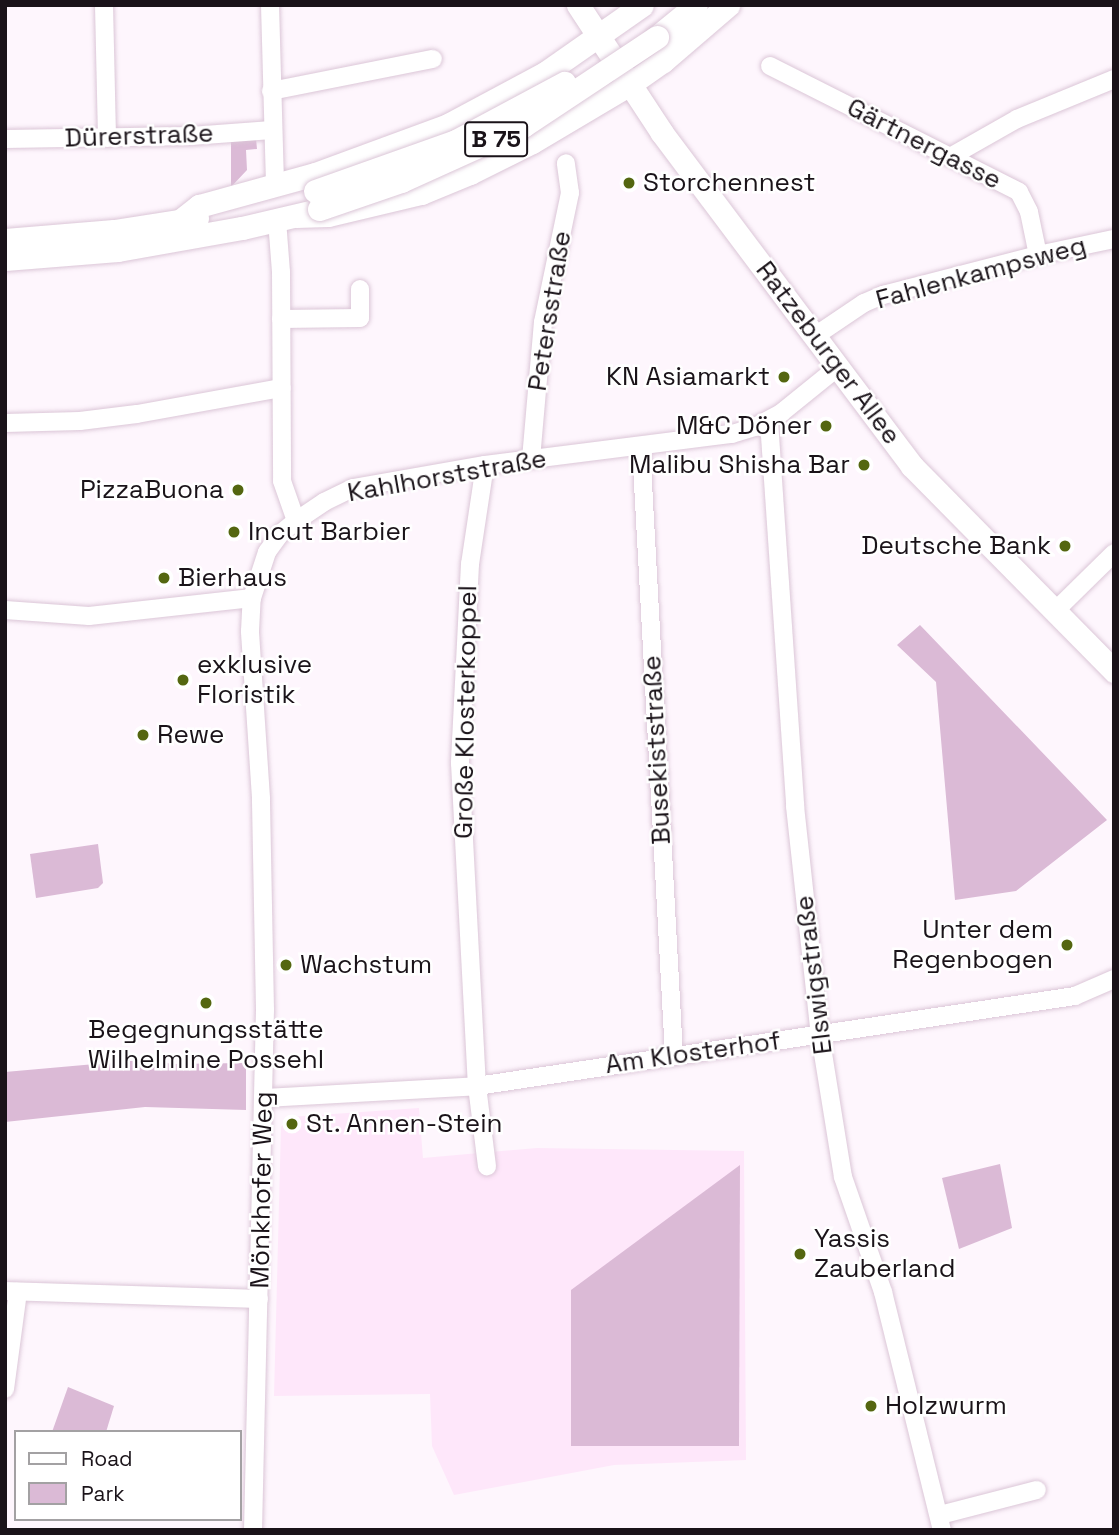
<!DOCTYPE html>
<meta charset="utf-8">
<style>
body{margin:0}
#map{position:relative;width:1119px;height:1535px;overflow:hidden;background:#fef6fd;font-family:"Space Grotesk",sans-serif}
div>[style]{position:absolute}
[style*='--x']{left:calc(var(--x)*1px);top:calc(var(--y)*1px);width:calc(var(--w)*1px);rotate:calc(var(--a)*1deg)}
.built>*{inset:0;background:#fee7fa}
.green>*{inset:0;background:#dbbad6}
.roads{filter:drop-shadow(0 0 2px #dbc6d7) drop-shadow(0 0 2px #dbc6d7)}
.minor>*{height:18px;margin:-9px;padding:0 9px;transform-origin:9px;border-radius:9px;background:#fff}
.major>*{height:23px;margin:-11.5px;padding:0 11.5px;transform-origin:11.5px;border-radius:11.5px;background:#fff}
.bridges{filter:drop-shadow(0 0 2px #dbc6d7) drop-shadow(0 0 2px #dbc6d7)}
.major-bridge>*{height:23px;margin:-11.5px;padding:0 11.5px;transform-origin:11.5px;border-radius:11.5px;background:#fff}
.dots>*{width:19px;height:19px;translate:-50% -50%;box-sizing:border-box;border:4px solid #fff;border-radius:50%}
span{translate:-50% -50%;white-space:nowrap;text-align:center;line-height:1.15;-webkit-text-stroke:5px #fff;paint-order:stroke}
.shield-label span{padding:2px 5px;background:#fff;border:2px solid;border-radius:5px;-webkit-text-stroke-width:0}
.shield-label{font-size:24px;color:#1a1319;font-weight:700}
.street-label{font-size:26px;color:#1a1319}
.poi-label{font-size:26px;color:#1a1319}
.left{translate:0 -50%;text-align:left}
.right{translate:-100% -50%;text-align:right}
.frame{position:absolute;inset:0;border:7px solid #1a1319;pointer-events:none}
.legend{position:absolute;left:14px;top:1430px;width:228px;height:91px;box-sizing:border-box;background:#fff;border:2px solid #a3a1a3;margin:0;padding:9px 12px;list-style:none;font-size:21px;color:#1a1319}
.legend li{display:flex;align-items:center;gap:14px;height:35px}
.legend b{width:35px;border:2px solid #a3a1a3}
</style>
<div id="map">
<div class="built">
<i style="clip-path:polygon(419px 1108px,423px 1158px,537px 1148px,744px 1151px,746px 1460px,614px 1465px,454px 1495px,432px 1446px,430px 1394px,274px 1396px,281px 1127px,290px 1117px)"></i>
</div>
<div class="green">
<i style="clip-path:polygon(231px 137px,256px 139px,257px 149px,246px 150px,247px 170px,231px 187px)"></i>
<i style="clip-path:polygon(920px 625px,1107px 820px,1016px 891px,955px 900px,936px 682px,897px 645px)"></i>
<i style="clip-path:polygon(98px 844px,103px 883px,98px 888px,36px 898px,30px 854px)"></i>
<i style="clip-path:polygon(129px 1061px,163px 1061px,170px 1064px,246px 1063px,246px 1110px,145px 1107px,5px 1122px,5px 1072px)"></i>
<i style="clip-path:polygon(1000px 1164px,1012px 1228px,959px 1249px,942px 1178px)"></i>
<i style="clip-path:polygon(740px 1165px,739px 1446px,571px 1446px,571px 1290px)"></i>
<i style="clip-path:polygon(68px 1387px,114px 1406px,106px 1432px,52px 1432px)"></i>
</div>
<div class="roads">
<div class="minor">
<i style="--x:104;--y:5;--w:133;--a:88.7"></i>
<i style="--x:270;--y:5;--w:182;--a:88.4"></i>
<i style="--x:770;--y:66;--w:279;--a:26.8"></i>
<i style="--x:1019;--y:192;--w:22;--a:63"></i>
<i style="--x:1029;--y:212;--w:44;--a:78.2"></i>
<i style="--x:271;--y:91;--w:165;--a:-11.2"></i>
<i style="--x:5;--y:139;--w:186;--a:-0.9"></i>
<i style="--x:191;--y:136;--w:81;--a:-4.2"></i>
<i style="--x:950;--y:157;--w:77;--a:-29.6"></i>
<i style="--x:1017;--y:119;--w:105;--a:-22.4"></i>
<i style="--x:277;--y:220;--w:52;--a:85.6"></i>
<i style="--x:281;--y:272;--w:209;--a:89.7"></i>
<i style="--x:282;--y:481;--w:42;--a:70.7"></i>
<i style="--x:281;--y:319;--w:79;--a:-0.7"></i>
<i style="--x:360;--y:318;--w:29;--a:-90"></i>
<i style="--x:815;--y:336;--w:59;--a:-34"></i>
<i style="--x:864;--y:303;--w:21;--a:-23"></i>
<i style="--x:883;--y:295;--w:160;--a:-14.5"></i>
<i style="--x:1038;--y:255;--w:78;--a:-11.9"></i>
<i style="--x:769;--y:421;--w:386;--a:86.1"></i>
<i style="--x:795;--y:806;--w:230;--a:83.8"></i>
<i style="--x:820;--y:1035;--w:144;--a:80.8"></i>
<i style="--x:843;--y:1177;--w:122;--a:70.8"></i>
<i style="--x:883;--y:1292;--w:245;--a:76.1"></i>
<i style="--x:5;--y:423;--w:75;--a:-1.5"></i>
<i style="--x:80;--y:421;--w:57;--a:-7"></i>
<i style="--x:137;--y:414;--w:147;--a:-10.2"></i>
<i style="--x:641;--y:446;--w:610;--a:86.9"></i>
<i style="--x:531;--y:459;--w:138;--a:-85"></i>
<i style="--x:543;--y:322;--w:132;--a:-78.2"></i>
<i style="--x:570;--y:193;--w:30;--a:-98"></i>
<i style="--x:485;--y:465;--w:100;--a:98.6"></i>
<i style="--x:470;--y:564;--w:199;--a:92.9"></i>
<i style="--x:460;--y:763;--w:323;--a:87"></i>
<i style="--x:477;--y:1086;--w:81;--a:82.9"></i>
<i style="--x:5;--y:610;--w:84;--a:4.1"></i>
<i style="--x:89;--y:616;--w:164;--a:-6.3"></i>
<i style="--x:1054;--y:612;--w:84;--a:-44.5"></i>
<i style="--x:265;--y:1098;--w:212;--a:-3.2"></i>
<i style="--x:477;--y:1086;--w:605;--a:-8.56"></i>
<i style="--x:1075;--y:996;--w:43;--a:-23.6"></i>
<i style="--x:5;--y:1291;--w:254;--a:1.8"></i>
<i style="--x:5;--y:1389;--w:98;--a:-82.4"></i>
<i style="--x:940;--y:1515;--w:100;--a:-14.5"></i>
<i style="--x:253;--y:1530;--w:520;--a:-88.68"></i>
<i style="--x:265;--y:1010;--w:212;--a:-91.1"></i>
<i style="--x:261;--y:798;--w:167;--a:-93.8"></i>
<i style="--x:250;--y:631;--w:33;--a:-87"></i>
<i style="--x:252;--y:598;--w:48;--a:-71.9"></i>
<i style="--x:267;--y:552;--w:22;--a:-54"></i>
<i style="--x:280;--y:534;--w:21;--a:-39"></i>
<i style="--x:296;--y:521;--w:34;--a:-34"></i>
<i style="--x:324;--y:502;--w:32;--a:-26"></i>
<i style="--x:353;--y:488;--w:134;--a:-9.9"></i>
<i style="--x:485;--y:465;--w:249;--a:-7.2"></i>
<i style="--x:732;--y:434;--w:24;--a:-17"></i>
<i style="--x:755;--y:427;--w:30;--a:-28"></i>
<i style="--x:781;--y:413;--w:73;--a:-38.9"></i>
</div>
<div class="major">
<i style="--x:578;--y:5;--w:153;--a:56.7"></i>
<i style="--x:662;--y:133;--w:416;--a:53.1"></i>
<i style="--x:912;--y:466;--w:288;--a:45.4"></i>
<i style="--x:657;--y:37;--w:50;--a:-39.4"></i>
<i style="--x:296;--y:216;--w:32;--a:-2"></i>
<i style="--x:328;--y:215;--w:96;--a:-13.3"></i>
<i style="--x:421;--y:193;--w:53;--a:-22.2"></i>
<i style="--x:470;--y:173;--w:69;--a:-26.6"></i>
<i style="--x:532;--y:142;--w:114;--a:-30.6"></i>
<i style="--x:630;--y:84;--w:40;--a:-34.9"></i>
<i style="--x:663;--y:61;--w:86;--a:-40.7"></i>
<i style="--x:181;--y:220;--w:23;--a:-38"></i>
<i style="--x:199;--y:206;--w:120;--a:-15.4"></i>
<i style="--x:315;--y:174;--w:142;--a:-20.2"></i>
<i style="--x:448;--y:125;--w:110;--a:-28.2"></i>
<i style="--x:545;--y:73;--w:118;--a:-35"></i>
<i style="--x:5;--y:240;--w:109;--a:-4.7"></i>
<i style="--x:114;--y:231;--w:84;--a:-8.9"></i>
<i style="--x:5;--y:259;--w:113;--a:-4.6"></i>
<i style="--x:118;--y:250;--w:126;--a:-10.1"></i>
<i style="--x:242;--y:228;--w:70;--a:-13.2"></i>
</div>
</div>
<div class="bridges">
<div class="major-bridge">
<i style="--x:315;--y:191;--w:150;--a:-19.5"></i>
<i style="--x:456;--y:141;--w:123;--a:-28.2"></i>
<i style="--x:319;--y:209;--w:87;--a:-18.9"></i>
<i style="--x:401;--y:181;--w:134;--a:-24.3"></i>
<i style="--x:523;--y:126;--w:161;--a:-33.6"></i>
</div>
</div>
<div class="dots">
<i style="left:629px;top:183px;background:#546610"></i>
<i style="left:784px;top:377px;background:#546610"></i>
<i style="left:826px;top:426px;background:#546610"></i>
<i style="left:864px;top:465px;background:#546610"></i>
<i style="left:238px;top:490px;background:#546610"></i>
<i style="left:234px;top:532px;background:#546610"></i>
<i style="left:1065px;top:546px;background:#546610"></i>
<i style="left:164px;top:578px;background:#546610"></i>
<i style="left:183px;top:680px;background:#546610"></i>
<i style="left:143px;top:735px;background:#546610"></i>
<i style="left:1067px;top:945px;background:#546610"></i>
<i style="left:286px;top:965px;background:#546610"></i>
<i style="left:206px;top:1003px;background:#546610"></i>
<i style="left:292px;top:1124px;background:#546610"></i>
<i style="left:800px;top:1254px;background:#546610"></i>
<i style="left:871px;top:1406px;background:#546610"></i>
</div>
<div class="shield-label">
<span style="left:496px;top:139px">B 75</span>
</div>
<div class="street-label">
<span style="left:139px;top:136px;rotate:-2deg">Dürerstraße</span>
<span style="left:924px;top:144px;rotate:27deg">Gärtnergasse</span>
<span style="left:981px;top:273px;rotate:-15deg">Fahlenkampsweg</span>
<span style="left:550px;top:311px;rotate:-81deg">Petersstraße</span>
<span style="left:828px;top:353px;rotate:53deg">Ratzeburger Allee</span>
<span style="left:447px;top:476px;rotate:-10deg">Kahlhorststraße</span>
<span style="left:466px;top:712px;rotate:-89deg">Große Klosterkoppel</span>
<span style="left:657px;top:750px;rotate:-93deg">Busekiststraße</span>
<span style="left:814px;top:975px;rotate:-97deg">Elswigstraße</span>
<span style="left:693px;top:1053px;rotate:-8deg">Am Klosterhof</span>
<span style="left:262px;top:1190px;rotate:-89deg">Mönkhofer Weg</span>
</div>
<div class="poi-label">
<span class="left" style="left:643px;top:183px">Storchennest</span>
<span class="right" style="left:770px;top:377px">KN Asiamarkt</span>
<span class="right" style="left:812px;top:426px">M&amp;C Döner</span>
<span class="right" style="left:850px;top:465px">Malibu Shisha Bar</span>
<span class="right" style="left:224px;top:490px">PizzaBuona</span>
<span class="left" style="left:248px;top:532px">Incut Barbier</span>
<span class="right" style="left:1051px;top:546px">Deutsche Bank</span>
<span class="left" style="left:178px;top:578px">Bierhaus</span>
<span class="left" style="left:197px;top:680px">exklusive<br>Floristik</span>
<span class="left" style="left:157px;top:735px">Rewe</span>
<span class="right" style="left:1053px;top:945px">Unter dem<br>Regenbogen</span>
<span class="left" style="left:300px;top:965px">Wachstum</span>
<span style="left:206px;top:1045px">Begegnungsstätte<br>Wilhelmine Possehl</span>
<span class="left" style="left:306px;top:1124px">St. Annen-Stein</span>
<span class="left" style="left:814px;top:1254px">Yassis<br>Zauberland</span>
<span class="left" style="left:885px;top:1406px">Holzwurm</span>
</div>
<div class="frame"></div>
<ul class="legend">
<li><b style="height:9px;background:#fff"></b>Road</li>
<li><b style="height:19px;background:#dbbad6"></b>Park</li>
</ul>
</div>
